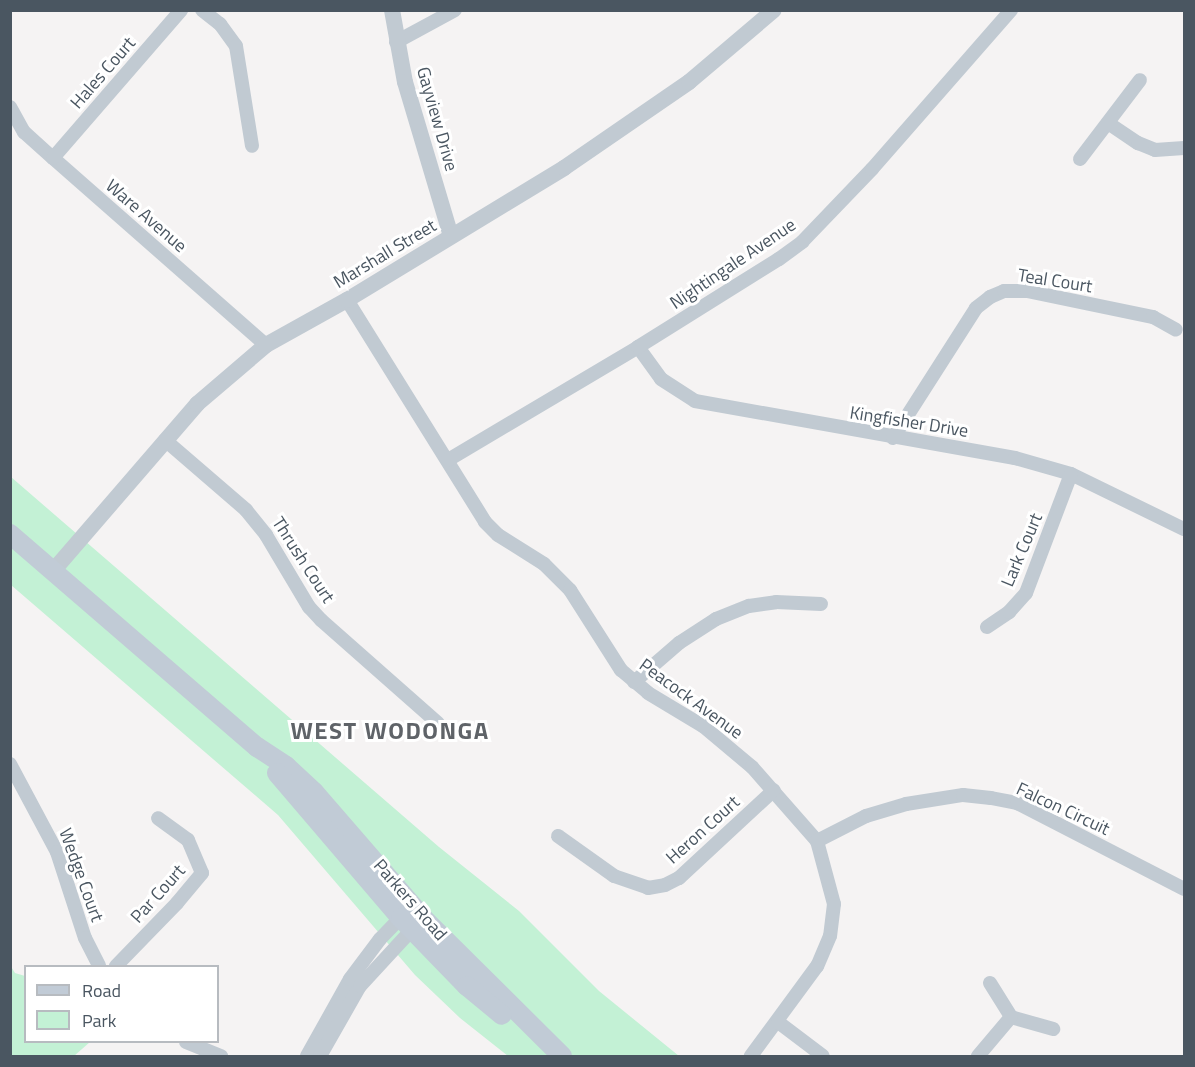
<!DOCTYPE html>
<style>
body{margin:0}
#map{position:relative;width:1195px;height:1067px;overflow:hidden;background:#f5f3f3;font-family:"Titillium Web",sans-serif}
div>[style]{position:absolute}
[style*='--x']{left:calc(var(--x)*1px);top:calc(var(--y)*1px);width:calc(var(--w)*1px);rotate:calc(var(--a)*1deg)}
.green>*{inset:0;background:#c3f1d5}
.minor>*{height:14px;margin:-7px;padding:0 7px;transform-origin:7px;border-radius:7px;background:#c1cad2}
.tertiary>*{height:16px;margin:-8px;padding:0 8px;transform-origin:8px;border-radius:8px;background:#c1cad2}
.secondary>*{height:20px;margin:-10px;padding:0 10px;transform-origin:10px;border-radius:10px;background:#c1cbd6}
span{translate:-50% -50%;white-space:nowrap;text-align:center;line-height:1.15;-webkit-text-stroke:6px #fff;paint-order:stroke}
.street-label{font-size:18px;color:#4a5661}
.district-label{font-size:24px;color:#5f6368;font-weight:700;letter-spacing:1.5px}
.frame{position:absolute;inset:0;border:12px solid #4a5661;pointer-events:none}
.legend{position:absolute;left:24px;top:965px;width:195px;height:78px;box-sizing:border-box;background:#fff;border:2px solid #b7bbc0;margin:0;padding:8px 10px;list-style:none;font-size:18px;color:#4a5661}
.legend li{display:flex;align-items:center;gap:12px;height:30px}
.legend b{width:30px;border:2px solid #b7bbc0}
</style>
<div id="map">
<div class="green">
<i style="clip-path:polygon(11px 477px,439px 847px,519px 911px,599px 991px,679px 1056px,508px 1056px,460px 1018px,415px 975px,278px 815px,11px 585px)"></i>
<i style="clip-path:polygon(10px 965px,15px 973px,25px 976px,26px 1042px,90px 1042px,74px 1056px,11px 1056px)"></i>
</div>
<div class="minor">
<i style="--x:202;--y:10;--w:23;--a:38"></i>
<i style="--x:220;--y:24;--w:27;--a:54"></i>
<i style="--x:236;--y:46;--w:101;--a:80.9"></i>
<i style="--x:396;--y:42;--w:67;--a:-28.5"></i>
<i style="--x:10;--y:107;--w:29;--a:61"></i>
<i style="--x:24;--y:132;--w:39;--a:42"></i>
<i style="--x:53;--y:158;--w:283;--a:41.3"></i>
<i style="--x:1108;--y:123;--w:36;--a:34"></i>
<i style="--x:1138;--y:143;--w:18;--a:22"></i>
<i style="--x:1155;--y:150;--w:29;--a:-4"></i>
<i style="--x:53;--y:158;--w:196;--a:-49.1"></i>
<i style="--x:1080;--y:159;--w:99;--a:-52.8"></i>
<i style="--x:347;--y:300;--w:261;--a:58.1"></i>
<i style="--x:485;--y:522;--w:18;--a:45"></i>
<i style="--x:498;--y:535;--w:54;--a:32.2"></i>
<i style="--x:544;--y:564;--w:37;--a:45"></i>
<i style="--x:570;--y:590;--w:95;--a:57.5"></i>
<i style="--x:621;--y:670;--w:35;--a:40"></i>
<i style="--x:648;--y:693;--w:64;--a:31"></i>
<i style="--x:703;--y:726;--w:64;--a:39.9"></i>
<i style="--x:752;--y:767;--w:98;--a:48.7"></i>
<i style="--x:817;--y:841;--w:65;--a:74.9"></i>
<i style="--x:834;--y:904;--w:32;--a:97"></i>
<i style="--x:830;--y:936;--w:33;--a:113"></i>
<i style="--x:817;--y:966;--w:112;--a:126.3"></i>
<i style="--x:638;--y:347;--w:39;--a:54"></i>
<i style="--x:661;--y:379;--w:40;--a:32.9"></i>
<i style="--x:695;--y:401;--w:325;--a:10.1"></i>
<i style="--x:1015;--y:458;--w:58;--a:15.9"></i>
<i style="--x:1071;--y:474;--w:126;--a:26"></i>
<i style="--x:893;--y:438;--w:154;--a:-57.4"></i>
<i style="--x:976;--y:308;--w:18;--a:-38"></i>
<i style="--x:990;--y:297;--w:15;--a:-23"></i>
<i style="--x:1004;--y:291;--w:23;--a:0"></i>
<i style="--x:1027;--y:291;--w:129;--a:11.7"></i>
<i style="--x:1153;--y:317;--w:26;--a:29"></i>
<i style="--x:165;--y:440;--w:107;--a:40.8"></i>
<i style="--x:246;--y:510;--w:32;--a:51"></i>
<i style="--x:266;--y:535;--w:84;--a:59.2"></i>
<i style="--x:309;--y:607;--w:18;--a:47"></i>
<i style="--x:321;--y:620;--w:156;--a:41.4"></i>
<i style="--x:448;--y:460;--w:221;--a:-30.7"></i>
<i style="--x:638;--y:347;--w:166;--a:-32"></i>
<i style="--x:779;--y:259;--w:29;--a:-36"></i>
<i style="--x:802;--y:242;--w:101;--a:-46.2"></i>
<i style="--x:872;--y:169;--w:211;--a:-48.8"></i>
<i style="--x:987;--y:627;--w:27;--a:-34"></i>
<i style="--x:1009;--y:612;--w:25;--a:-48"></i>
<i style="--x:1026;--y:593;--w:127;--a:-69.3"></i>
<i style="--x:634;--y:682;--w:60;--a:-40.9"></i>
<i style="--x:679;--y:643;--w:44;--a:-33"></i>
<i style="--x:716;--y:619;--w:35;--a:-22"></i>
<i style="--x:749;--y:606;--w:27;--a:-8"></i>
<i style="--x:776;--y:602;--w:45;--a:2.5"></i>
<i style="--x:10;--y:764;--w:100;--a:61.9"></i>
<i style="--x:57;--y:852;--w:90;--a:72"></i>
<i style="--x:85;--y:938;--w:31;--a:63"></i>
<i style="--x:558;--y:836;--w:69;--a:35.5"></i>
<i style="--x:614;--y:876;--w:36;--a:19"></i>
<i style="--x:648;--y:888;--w:17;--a:-10"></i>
<i style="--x:665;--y:885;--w:16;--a:-27"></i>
<i style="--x:679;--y:878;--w:129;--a:-42.8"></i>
<i style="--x:817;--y:841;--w:55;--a:-27"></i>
<i style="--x:866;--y:816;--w:42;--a:-16.7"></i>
<i style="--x:906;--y:804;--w:58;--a:-9"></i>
<i style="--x:963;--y:795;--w:28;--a:6"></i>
<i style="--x:991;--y:798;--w:26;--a:11"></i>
<i style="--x:1017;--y:803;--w:188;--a:27.2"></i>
<i style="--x:116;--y:966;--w:88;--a:-45.9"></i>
<i style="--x:177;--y:903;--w:39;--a:-50"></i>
<i style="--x:202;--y:873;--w:36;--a:-113"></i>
<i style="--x:188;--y:840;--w:37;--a:-144"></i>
<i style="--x:990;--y:983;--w:40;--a:58"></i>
<i style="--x:1011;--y:1017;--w:44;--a:15.9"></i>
<i style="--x:778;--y:1022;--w:56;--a:37.1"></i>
<i style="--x:186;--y:1042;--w:38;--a:22"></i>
<i style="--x:307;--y:1056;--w:88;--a:-60.8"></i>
<i style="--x:350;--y:979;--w:50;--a:-53.1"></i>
<i style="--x:380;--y:939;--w:36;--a:-46"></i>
<i style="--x:320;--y:1056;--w:81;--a:-60.3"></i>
<i style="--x:360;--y:986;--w:84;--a:-47.4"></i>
<i style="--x:978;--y:1056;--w:51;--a:-49.8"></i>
</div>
<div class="tertiary">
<i style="--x:392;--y:10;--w:73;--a:79.8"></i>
<i style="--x:405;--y:82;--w:161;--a:73.4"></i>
<i style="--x:53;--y:571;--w:221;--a:-49.2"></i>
<i style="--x:197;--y:404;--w:91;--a:-40.5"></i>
<i style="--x:266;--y:345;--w:93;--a:-29.1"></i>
<i style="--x:347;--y:300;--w:254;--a:-31.3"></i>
<i style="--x:564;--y:168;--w:152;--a:-34.5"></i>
<i style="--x:689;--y:82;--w:111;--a:-40.3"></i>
</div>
<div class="secondary">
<i style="--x:10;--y:534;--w:326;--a:40.8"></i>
<i style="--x:257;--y:747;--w:35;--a:33"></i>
<i style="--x:286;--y:766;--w:38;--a:43"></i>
<i style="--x:314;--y:792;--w:167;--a:49.1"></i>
<i style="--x:423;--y:918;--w:196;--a:44.8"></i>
<i style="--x:277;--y:773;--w:191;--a:49.5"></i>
<i style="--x:401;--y:918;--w:95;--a:45.9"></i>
<i style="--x:467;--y:986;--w:45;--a:39.6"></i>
</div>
<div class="street-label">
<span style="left:103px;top:73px;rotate:-49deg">Hales Court</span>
<span style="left:437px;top:119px;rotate:74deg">Gayview Drive</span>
<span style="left:146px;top:216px;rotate:41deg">Ware Avenue</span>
<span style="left:385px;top:254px;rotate:-31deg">Marshall Street</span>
<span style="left:733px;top:264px;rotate:-34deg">Nightingale Avenue</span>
<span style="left:1055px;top:281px;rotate:9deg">Teal Court</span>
<span style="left:909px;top:422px;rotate:9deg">Kingfisher Drive</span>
<span style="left:1022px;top:550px;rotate:-67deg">Lark Court</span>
<span style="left:303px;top:560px;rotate:57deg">Thrush Court</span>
<span style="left:691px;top:699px;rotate:36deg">Peacock Avenue</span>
<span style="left:1063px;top:809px;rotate:25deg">Falcon Circuit</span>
<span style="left:703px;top:830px;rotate:-42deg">Heron Court</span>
<span style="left:81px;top:875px;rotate:70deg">Wedge Court</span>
<span style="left:158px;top:894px;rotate:-48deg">Par Court</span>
<span style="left:410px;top:900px;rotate:49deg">Parkers Road</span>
</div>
<div class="district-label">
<span style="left:390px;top:731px">WEST WODONGA</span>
</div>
<div class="frame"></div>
<ul class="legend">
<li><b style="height:8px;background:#c1cbd6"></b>Road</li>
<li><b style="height:16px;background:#c3f1d5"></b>Park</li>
</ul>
</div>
